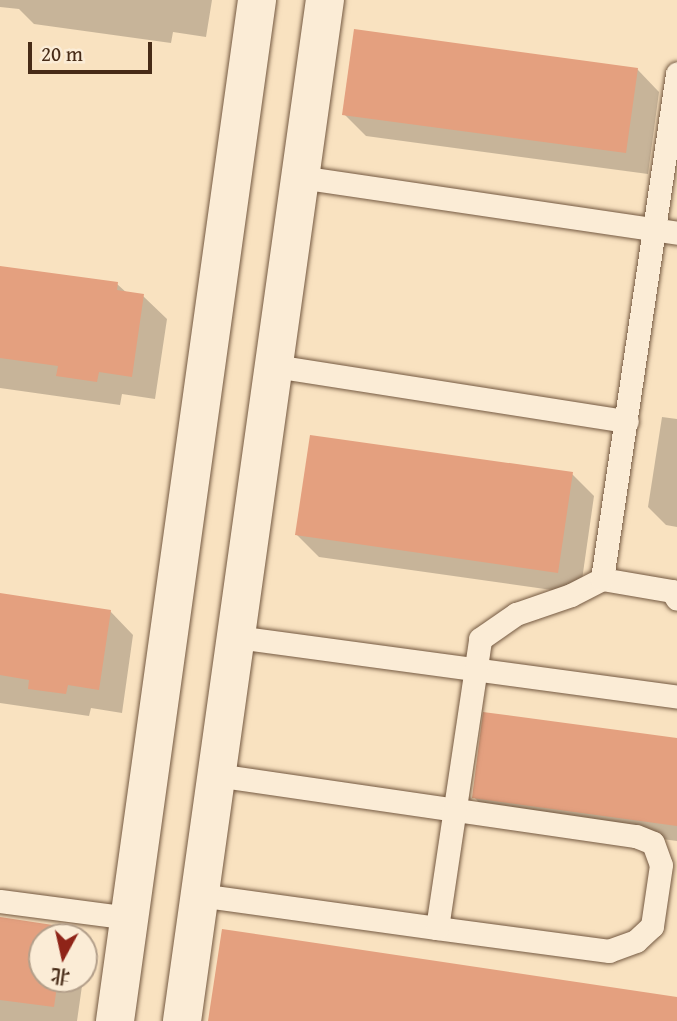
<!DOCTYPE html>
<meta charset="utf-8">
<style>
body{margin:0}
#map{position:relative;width:677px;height:1021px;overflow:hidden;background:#f9e2c0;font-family:"Gentium Book Plus","Noto Serif SC",serif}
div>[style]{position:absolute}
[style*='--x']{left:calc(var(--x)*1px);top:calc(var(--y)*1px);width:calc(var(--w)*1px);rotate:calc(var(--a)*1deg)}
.shadow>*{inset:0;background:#0003}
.building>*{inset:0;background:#e4a07f}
.roads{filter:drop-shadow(0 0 2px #745941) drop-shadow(0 0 2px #745941)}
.service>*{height:23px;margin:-11.5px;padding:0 11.5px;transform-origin:11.5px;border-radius:11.5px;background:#fbecd6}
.minor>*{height:38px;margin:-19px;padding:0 19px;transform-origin:19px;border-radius:19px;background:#fbecd6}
span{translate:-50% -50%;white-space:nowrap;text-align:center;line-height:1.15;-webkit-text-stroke:7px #fbecd6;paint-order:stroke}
.north{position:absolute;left:28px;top:923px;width:70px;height:70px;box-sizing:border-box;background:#fbecd6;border:2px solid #b39f8a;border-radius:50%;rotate:188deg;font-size:19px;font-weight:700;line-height:28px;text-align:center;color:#472b17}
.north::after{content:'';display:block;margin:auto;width:24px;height:32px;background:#8f2418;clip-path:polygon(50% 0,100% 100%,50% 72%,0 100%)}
.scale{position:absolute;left:28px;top:42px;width:124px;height:32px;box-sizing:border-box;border:4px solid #472b17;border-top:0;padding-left:9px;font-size:21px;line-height:24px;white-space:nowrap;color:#472b17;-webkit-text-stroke:5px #fbecd6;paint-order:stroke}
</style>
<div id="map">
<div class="shadow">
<i style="clip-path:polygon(0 0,212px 0,206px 37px,173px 32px,171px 43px,34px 24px,19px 9px,0 7px)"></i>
<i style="clip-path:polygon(637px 69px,659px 92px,648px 174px,366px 136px,344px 114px)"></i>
<i style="clip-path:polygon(0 267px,117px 284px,127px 293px,143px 296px,167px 319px,155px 399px,122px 394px,120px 405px,0 388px)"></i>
<i style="clip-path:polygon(662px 417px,677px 419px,677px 527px,666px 525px,648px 507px)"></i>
<i style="clip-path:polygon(572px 474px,594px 496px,580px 594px,319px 557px,297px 535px)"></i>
<i style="clip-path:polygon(0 595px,110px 611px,133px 635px,122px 713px,91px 708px,89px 716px,0 703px)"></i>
<i style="clip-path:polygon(677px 740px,677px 841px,492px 816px,474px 797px)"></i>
<i style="clip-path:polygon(0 919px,65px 929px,73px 937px,42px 937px,42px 979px,83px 979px,77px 1021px,0 1021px)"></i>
<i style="clip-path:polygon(84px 948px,87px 951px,84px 970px)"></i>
</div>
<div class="building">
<i style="clip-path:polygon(354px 29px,638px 68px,626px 153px,342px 115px)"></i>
<i style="clip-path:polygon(0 266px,118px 282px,117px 290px,144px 294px,132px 377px,99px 372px,97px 382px,56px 376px,58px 366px,0 358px)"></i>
<i style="clip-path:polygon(310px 435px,573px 472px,558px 573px,295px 535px)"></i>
<i style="clip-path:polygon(0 593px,111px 610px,99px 690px,68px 685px,66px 694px,28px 689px,29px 680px,0 675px)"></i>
<i style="clip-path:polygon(483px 712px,677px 738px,677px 826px,472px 798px)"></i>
<i style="clip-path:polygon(0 917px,66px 927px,64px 937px,42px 937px,42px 979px,58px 979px,54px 1007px,0 1000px)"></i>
<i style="clip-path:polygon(222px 929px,677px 997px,677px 1021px,208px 1021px)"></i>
</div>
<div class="roads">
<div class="service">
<i style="--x:300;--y:177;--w:381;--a:8.4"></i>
<i style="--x:274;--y:366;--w:357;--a:8.9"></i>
<i style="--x:602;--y:579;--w:71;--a:9.7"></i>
<i style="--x:672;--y:591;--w:9;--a:58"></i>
<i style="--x:236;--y:637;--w:445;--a:7.7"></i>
<i style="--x:216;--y:775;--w:424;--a:8.3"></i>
<i style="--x:636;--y:836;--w:18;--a:22"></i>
<i style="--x:653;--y:843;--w:23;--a:70"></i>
<i style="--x:661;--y:865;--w:62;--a:98.4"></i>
<i style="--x:652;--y:926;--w:22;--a:137"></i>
<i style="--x:636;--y:941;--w:29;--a:160"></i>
<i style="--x:609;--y:951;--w:174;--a:-172.4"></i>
<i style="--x:199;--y:895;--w:240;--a:7.9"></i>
<i style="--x:437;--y:928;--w:292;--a:-81.5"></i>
<i style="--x:480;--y:639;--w:44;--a:-34.8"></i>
<i style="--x:516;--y:614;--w:58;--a:-19.1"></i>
<i style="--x:571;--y:595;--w:35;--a:-27"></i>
<i style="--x:602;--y:579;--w:511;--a:-81.55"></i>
<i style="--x:0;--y:901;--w:130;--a:7.5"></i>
</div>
<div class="minor">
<i style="--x:115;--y:1021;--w:1031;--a:-82.08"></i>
<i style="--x:182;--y:1021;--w:1031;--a:-82.03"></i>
</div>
</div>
<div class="north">北</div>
<div class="scale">20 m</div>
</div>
